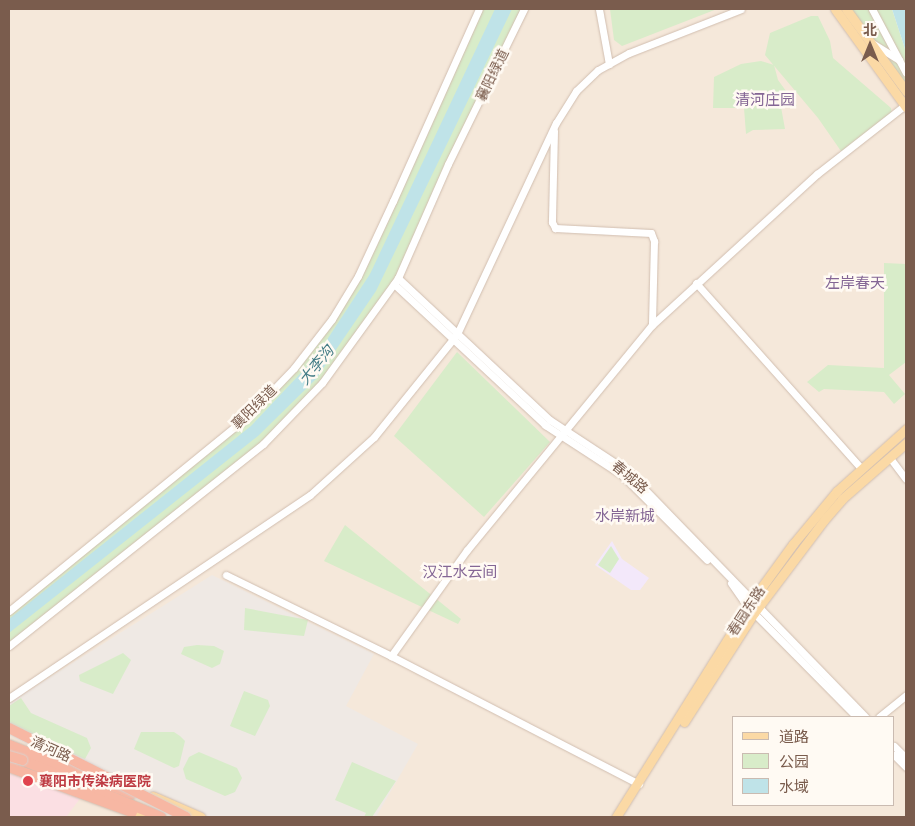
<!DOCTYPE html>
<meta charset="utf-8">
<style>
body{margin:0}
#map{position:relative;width:915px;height:826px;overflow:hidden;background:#fdf6ec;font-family:Ubuntu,"Noto Sans SC",sans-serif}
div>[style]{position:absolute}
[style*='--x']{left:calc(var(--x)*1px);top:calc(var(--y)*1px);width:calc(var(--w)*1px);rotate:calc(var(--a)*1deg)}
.residential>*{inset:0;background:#f5e8da}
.industrial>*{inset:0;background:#efe9e4}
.education>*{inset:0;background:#f3e8fa}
.medical>*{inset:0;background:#fbdfe3}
.green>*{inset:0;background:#d8ecc9}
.water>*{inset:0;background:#bfe3e8}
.roads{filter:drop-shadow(0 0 1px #d1beb0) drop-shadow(0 0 1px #d1beb0)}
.minor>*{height:7px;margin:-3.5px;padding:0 3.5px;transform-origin:3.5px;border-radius:3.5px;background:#fff}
.major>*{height:9px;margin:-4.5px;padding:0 4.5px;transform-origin:4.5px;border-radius:4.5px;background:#fbd9a5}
.highway>*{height:10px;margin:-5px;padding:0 5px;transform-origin:5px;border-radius:5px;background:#f7b7a3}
.bridges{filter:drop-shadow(0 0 1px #dad1cd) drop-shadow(0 0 1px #dad1cd)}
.highway-bridge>*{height:10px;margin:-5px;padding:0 5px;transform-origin:5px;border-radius:5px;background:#f7b7a3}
.dots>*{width:14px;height:14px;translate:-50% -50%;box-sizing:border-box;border:2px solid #fffaf3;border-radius:50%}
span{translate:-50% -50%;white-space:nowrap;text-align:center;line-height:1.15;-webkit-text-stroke:5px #fffaf3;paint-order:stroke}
.street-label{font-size:14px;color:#7a5c4d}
.health-label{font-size:14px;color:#be3a42;font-weight:700}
.left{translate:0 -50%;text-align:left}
.neighbourhood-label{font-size:15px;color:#846695}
.water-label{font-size:15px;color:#437c86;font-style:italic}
.frame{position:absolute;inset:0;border:10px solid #7a5c4d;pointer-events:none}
.legend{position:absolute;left:732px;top:716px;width:162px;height:90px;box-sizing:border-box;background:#fffaf3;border:1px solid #cabbb1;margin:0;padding:6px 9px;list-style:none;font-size:15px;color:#7a5c4d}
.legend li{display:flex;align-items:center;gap:10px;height:25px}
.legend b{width:25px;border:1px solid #cabbb1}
.north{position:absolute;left:845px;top:20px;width:50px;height:50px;-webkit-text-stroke:4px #fffaf3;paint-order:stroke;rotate:0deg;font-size:14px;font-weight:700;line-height:20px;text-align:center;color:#7a5c4d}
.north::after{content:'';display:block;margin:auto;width:18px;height:22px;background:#7a5c4d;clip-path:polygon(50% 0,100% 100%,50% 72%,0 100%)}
</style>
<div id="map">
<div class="residential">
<i style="clip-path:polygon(evenodd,9px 9px,867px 9px,906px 106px,906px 817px,9px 817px,9px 9px,734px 717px,894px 717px,894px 805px,734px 805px,734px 717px)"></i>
</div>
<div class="industrial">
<i style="clip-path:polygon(212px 575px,374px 654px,346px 706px,418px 744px,376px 817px,210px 817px,9px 727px,9px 703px)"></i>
</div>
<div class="education">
<i style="clip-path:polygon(612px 541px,622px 559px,649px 578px,640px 590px,631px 590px,595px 565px)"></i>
</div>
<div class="medical">
<i style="clip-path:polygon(9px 764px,82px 796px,66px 817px,9px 817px)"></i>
</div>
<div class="green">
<i style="clip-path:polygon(479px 9px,524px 9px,398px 278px,322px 383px,263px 444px,9px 644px,9px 611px,248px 416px,294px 368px,358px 276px)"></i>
<i style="clip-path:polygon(610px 9px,717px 9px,622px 46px,614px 40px)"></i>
<i style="clip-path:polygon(846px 9px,892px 9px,906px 52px,906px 91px)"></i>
<i style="clip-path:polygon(811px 16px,818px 16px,830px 41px,833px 58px,891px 108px,892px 116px,843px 154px,818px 118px,765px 55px,770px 33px)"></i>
<i style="clip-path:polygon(761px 61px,774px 65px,778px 80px,797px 106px,781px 107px,785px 129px,753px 130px,746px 134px,744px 108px,713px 108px,714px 77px,741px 64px)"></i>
<i style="clip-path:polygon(884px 263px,906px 264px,906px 362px,889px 375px,905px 394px,894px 404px,884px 392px,824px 389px,819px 392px,807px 382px,828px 365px,884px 368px)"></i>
<i style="clip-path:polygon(457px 352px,550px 442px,484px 517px,394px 436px)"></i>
<i style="clip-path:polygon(345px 525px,461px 619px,458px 624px,324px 561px)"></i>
<i style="clip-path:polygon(611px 546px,619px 559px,610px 573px,598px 565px)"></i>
<i style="clip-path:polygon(245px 608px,308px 620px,304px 636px,244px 630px)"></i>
<i style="clip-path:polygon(197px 645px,214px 646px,224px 651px,220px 664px,212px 668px,181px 654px,184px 647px)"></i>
<i style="clip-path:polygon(123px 653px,131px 660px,113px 694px,80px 681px,79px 675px)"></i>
<i style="clip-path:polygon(244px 691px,268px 700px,270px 706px,255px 736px,230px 726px)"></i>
<i style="clip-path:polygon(21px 698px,31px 713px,87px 738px,91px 748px,85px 759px,9px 726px,9px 706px)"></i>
<i style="clip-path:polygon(141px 732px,174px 732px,180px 736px,185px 741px,179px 766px,174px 768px,134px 749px)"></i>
<i style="clip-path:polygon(199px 752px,237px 768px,242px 778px,235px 792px,225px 796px,186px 779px,183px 769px,189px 757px)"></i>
<i style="clip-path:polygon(352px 762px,396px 781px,372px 817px,364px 817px,366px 813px,335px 800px)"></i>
</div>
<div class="water">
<i style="clip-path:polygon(495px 9px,512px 9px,376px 291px,316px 379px,258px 436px,9px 633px,9px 619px,251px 426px,315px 358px,370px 274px)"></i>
<i style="clip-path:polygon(892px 9px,906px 9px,906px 52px)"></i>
</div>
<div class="roads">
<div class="minor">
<i style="--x:599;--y:9;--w:56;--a:79.7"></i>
<i style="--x:872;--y:9;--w:72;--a:62"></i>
<i style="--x:872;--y:43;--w:32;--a:32"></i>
<i style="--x:554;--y:131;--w:91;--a:91.3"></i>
<i style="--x:552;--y:222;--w:7;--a:63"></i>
<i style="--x:555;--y:228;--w:96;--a:3"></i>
<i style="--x:651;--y:233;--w:9;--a:69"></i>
<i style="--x:654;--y:241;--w:84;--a:91.4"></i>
<i style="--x:398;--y:278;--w:208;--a:43.1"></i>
<i style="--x:550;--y:420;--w:91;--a:33.3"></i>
<i style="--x:626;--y:470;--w:344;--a:45.9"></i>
<i style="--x:696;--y:283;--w:249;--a:48.3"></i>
<i style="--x:394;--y:284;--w:207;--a:43"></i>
<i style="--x:545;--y:425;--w:92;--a:33"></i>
<i style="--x:622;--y:475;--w:120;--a:45"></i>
<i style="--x:890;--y:458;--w:26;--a:53"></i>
<i style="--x:226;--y:575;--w:184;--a:26.1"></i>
<i style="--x:731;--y:583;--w:29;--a:55"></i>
<i style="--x:748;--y:607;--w:155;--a:45.3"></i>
<i style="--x:9;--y:611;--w:308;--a:-39.2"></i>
<i style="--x:248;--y:416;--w:66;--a:-46.2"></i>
<i style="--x:294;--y:368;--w:62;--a:-52.2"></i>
<i style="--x:332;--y:319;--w:50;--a:-58.8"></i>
<i style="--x:358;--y:276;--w:83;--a:-65"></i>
<i style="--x:393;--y:201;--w:210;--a:-65.9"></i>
<i style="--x:9;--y:646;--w:325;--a:-38.5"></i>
<i style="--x:263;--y:444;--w:85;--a:-46"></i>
<i style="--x:322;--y:383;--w:130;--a:-54.1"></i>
<i style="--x:398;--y:278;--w:124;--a:-66.3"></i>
<i style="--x:448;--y:164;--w:173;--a:-63.9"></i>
<i style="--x:9;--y:698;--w:363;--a:-34"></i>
<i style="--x:310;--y:495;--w:86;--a:-42.2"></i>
<i style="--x:374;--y:437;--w:132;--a:-51.1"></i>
<i style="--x:457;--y:334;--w:233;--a:-64.9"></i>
<i style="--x:556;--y:123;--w:38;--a:-58"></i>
<i style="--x:576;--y:91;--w:30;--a:-44"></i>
<i style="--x:598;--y:70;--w:35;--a:-29"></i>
<i style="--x:629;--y:53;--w:120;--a:-21.4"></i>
<i style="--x:879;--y:717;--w:35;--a:-39"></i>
<i style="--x:894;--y:746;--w:17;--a:45"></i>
<i style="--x:894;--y:755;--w:17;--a:45"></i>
<i style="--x:639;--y:784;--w:279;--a:-152.7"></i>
<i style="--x:391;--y:656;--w:130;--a:-54.4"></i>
<i style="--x:467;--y:550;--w:291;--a:-50.6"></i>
<i style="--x:652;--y:325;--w:224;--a:-42.5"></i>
<i style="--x:817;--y:174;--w:112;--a:-38.1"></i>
</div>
<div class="major">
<i style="--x:835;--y:9;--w:121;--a:54.1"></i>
<i style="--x:846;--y:9;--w:102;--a:53.8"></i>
<i style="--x:684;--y:722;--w:130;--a:-57.3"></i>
<i style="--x:754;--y:613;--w:116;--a:-53"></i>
<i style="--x:824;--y:520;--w:28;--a:-49"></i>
<i style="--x:842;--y:499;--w:85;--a:-41.2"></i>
<i style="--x:153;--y:796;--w:52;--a:23.6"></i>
<i style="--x:127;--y:810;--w:17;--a:24"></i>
<i style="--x:616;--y:817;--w:257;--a:-57.9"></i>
<i style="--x:753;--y:599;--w:68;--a:-54"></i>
<i style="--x:793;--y:544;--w:69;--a:-50.3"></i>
<i style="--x:837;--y:491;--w:93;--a:-41.9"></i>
</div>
<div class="highway">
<i style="--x:9;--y:745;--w:132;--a:21.7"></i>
<i style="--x:22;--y:760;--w:150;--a:22.3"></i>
<i style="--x:9;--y:767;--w:131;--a:20.1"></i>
</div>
</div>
<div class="bridges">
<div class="highway-bridge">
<i style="--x:9;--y:728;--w:198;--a:26.7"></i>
<i style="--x:9;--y:756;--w:14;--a:17"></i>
</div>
</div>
<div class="dots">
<i style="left:28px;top:781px;background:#e0444e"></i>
</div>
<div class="street-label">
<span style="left:492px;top:75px;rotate:-64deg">襄阳绿道</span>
<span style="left:254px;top:407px;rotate:-44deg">襄阳绿道</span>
<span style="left:630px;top:477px;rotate:40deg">春城路</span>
<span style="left:746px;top:611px;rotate:-57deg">春园东路</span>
<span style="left:51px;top:749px;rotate:24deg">清河路</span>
</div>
<div class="health-label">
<span class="left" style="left:39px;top:781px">襄阳市传染病医院</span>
</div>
<div class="neighbourhood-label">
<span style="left:765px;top:100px">清河庄园</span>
<span style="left:855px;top:283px">左岸春天</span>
<span style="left:625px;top:516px">水岸新城</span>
<span style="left:460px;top:572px">汉江水云间</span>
</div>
<div class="water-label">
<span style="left:316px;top:365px;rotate:-51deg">大李沟</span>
</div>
<div class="frame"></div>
<ul class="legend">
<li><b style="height:6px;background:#fbd9a5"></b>道路</li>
<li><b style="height:14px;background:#d8ecc9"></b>公园</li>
<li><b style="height:14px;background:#bfe3e8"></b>水域</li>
</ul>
<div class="north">北</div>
</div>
